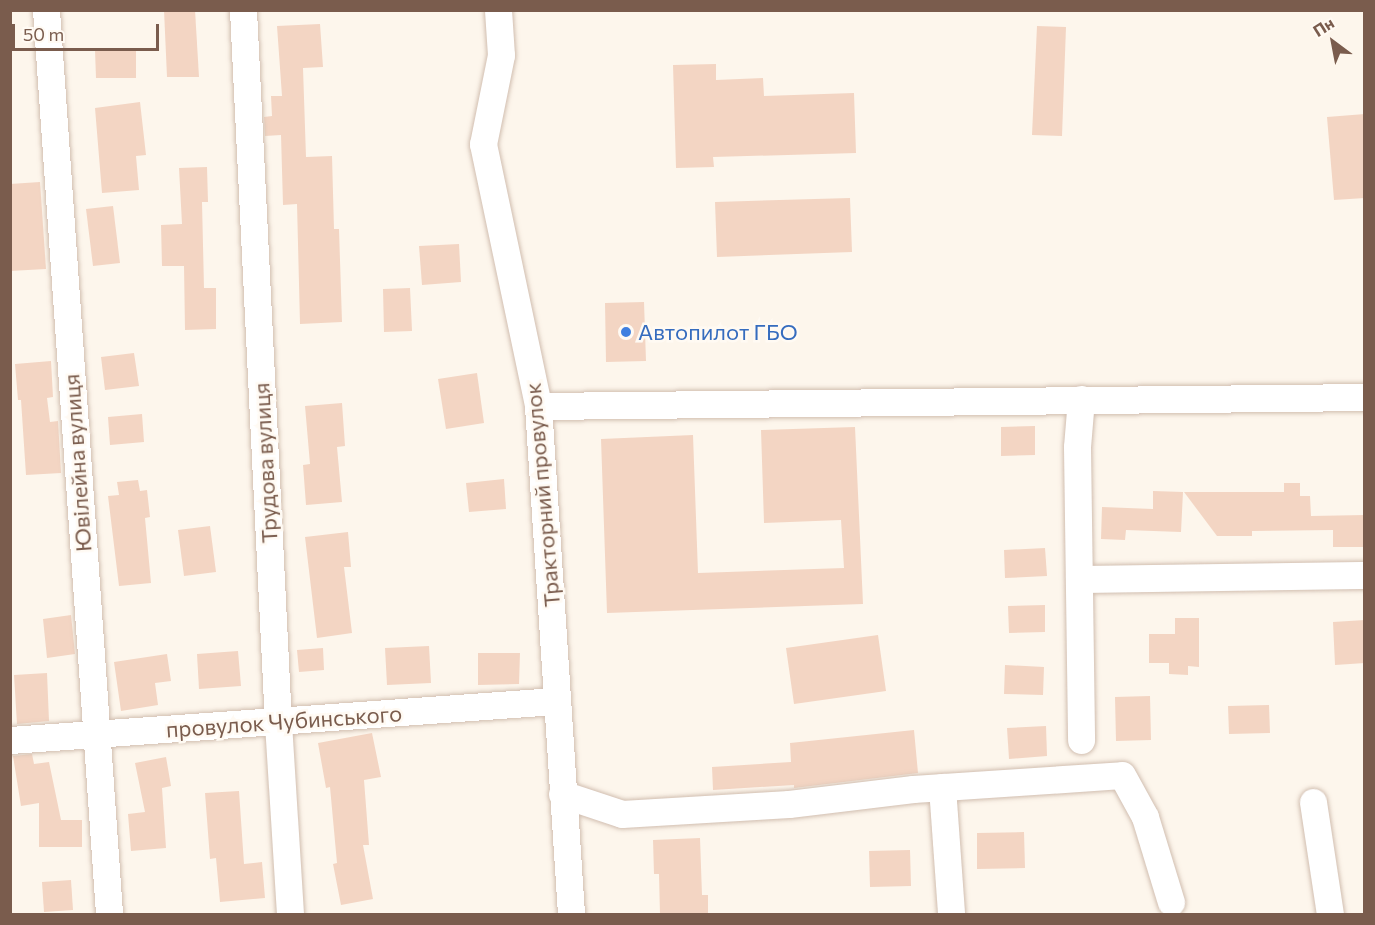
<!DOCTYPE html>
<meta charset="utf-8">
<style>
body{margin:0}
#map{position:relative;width:1375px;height:925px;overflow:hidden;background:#fdf6ec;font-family:Commissioner,sans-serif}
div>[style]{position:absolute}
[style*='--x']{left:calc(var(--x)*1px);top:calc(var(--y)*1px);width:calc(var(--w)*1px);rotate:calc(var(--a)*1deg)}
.building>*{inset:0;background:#f3d5c3}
.roads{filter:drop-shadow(0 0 2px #d1beb0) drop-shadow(0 0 2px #d1beb0)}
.minor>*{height:27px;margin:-13.5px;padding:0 13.5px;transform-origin:13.5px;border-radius:13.5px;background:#fff}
.dots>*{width:16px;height:16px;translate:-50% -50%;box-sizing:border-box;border:3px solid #fffaf3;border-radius:50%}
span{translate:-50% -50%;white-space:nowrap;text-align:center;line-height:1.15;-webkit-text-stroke:5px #fffaf3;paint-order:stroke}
.shop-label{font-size:22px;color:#366cbe}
.left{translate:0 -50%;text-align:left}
.street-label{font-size:22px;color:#7a5c4d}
.frame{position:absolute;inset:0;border:12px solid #7a5c4d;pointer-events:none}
.north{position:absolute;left:1303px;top:12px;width:60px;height:60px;-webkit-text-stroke:4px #fffaf3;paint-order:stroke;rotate:328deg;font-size:16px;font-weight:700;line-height:24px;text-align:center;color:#7a5c4d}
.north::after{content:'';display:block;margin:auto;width:21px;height:27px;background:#7a5c4d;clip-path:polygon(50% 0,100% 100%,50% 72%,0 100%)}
.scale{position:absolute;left:12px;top:24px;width:147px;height:27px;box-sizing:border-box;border:3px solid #7a5c4d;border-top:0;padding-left:8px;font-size:18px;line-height:21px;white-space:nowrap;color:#7a5c4d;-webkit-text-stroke:4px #fffaf3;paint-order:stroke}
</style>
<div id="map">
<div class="building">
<i style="clip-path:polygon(164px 10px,195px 10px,199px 77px,167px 77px)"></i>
<i style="clip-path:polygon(320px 24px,323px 67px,303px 68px,306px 157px,332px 156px,334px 229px,339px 229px,342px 322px,300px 324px,297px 204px,283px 205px,281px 135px,265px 136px,264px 117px,272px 116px,271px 96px,282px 96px,277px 26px)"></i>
<i style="clip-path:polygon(1037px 26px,1066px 27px,1062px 136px,1032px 135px)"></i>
<i style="clip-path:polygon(136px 49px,136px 78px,96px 78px,95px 50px)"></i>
<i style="clip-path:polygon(716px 64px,716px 80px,763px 78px,764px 96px,854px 93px,856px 153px,713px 157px,714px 167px,676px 168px,673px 65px)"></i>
<i style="clip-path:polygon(140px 102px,146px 155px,136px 156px,139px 190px,102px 193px,95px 108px)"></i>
<i style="clip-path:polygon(1365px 114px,1365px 198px,1334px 200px,1327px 117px)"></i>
<i style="clip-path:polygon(207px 167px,208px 202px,202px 202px,204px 288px,216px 288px,216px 329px,185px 330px,184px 266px,162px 266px,161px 225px,182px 224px,179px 168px)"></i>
<i style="clip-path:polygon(40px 182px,46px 269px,10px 271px,10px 184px)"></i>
<i style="clip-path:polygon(850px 198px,852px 252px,717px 257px,715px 202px)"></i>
<i style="clip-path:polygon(113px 206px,120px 263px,93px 266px,86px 209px)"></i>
<i style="clip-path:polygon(459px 244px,461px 282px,422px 285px,419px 246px)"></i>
<i style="clip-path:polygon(410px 288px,412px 331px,384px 332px,383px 289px)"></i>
<i style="clip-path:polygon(644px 302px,646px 361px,606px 362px,605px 303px)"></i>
<i style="clip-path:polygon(134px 353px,139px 386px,105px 390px,101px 357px)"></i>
<i style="clip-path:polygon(51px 361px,53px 397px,47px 398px,50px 422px,58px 421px,61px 473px,26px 475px,21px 400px,18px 400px,15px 364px)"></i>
<i style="clip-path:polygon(477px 373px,484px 423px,446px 429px,438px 379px)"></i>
<i style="clip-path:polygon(342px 403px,345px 446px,337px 447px,342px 502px,306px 505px,303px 465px,310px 464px,305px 406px)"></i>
<i style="clip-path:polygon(142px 414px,144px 442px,110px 445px,108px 417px)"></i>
<i style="clip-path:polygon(1035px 426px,1035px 455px,1001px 456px,1001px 427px)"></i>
<i style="clip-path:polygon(855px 427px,863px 604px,607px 613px,601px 439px,693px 435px,698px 573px,844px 568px,841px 520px,764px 523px,761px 430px)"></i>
<i style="clip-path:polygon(504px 479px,506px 509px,469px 512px,466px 483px)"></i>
<i style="clip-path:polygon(138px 480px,140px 491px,147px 490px,150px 517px,145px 518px,151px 583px,119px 586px,108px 496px,119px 495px,117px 482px)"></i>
<i style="clip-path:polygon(1284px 483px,1300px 483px,1300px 496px,1310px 496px,1311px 516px,1365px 515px,1365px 547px,1333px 547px,1333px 530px,1252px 531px,1252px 536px,1217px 536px,1184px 492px,1284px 492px)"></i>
<i style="clip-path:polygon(1153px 491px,1183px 492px,1181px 532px,1126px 530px,1125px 540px,1101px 539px,1102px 507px,1153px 509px)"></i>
<i style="clip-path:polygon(210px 526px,216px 572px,184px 576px,178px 530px)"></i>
<i style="clip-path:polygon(348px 532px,351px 567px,344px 567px,352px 633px,317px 638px,305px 537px)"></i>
<i style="clip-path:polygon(1045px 548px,1047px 576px,1005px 578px,1004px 550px)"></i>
<i style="clip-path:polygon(1045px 605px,1045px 632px,1009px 633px,1008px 606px)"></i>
<i style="clip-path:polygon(71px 615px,75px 654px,47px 658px,43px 619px)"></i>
<i style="clip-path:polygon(1175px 618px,1199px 618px,1199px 667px,1188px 666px,1188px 675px,1169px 674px,1169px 663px,1149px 663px,1149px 634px,1175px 634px)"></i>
<i style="clip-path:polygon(1365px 620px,1365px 663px,1335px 665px,1333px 622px)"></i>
<i style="clip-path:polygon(878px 635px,886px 691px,794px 704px,786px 648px)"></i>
<i style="clip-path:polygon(429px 646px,431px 683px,387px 685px,385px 648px)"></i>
<i style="clip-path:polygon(323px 648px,324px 670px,299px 672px,297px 650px)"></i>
<i style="clip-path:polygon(238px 651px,241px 686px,199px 689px,197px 654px)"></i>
<i style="clip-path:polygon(478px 653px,520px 653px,519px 684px,478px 685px)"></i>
<i style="clip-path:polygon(167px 654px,171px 681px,155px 683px,158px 705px,121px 711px,114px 662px)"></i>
<i style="clip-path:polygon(1005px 665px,1044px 667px,1043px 695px,1004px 694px)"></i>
<i style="clip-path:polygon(47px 673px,49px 721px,17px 724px,14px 675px)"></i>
<i style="clip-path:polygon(1150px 696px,1151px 740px,1116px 741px,1115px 697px)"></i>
<i style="clip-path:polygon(1269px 705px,1270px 733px,1229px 734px,1228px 706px)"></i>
<i style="clip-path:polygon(1046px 726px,1047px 756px,1009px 759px,1007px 728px)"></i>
<i style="clip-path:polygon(914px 730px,918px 773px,794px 788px,794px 785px,713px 790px,712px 767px,791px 762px,790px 743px)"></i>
<i style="clip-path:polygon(372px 733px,381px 777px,364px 780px,369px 845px,363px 845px,373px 899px,341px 905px,333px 864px,337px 863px,330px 787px,326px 788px,318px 743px)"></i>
<i style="clip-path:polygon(32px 754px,34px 764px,49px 762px,61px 820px,82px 820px,82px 847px,39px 847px,39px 803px,21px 806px,13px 756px)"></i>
<i style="clip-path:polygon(166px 757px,171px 786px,162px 788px,166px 848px,131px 851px,128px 814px,145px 812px,135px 763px)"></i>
<i style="clip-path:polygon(239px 791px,244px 864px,262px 862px,265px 898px,220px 902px,216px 858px,210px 859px,205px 793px)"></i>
<i style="clip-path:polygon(1024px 832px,1025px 868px,977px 869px,977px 833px)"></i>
<i style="clip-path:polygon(700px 838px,702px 895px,708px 895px,708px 915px,660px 915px,659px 874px,654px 874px,653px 840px)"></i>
<i style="clip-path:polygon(910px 850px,911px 886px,870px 887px,869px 851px)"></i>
<i style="clip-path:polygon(71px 880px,73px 910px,44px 912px,42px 882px)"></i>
</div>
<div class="roads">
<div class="minor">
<i style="--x:46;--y:10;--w:906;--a:86.01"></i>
<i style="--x:243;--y:10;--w:714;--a:87.19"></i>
<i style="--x:278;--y:723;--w:191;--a:86.4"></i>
<i style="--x:498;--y:10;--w:45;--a:86.2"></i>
<i style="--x:501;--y:55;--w:91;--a:101.4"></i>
<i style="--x:483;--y:144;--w:268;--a:78.1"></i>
<i style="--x:538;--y:406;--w:509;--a:86.28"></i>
<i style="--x:1081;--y:399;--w:48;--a:94.8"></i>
<i style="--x:1077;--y:447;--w:293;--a:89.2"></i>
<i style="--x:538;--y:406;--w:826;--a:-0.62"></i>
<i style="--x:1079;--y:579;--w:285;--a:-0.8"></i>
<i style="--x:10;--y:740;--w:547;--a:-4.09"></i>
<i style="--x:942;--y:787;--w:127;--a:85.9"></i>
<i style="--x:562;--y:794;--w:63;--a:18.4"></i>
<i style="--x:622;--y:814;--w:167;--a:-3.4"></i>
<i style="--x:789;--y:804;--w:125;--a:-6.9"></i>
<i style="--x:913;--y:789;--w:209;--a:-3.8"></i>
<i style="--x:1122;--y:775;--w:48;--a:61.3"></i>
<i style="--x:1145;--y:817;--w:89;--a:73"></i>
<i style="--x:1313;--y:802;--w:113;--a:81.4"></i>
</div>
</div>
<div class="dots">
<i style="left:626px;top:332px;background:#3f7fe0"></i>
</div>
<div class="shop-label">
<span class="left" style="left:638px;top:332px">Автопилот ГБО</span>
</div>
<div class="street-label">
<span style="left:77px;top:463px;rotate:-94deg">Ювілейна вулиця</span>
<span style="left:265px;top:463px;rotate:-93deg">Трудова вулиця</span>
<span style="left:542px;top:495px;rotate:-95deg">Тракторний провулок</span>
<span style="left:284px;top:721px;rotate:-4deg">провулок Чубинського</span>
</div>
<div class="frame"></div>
<div class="north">Пн</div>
<div class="scale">50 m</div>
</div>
